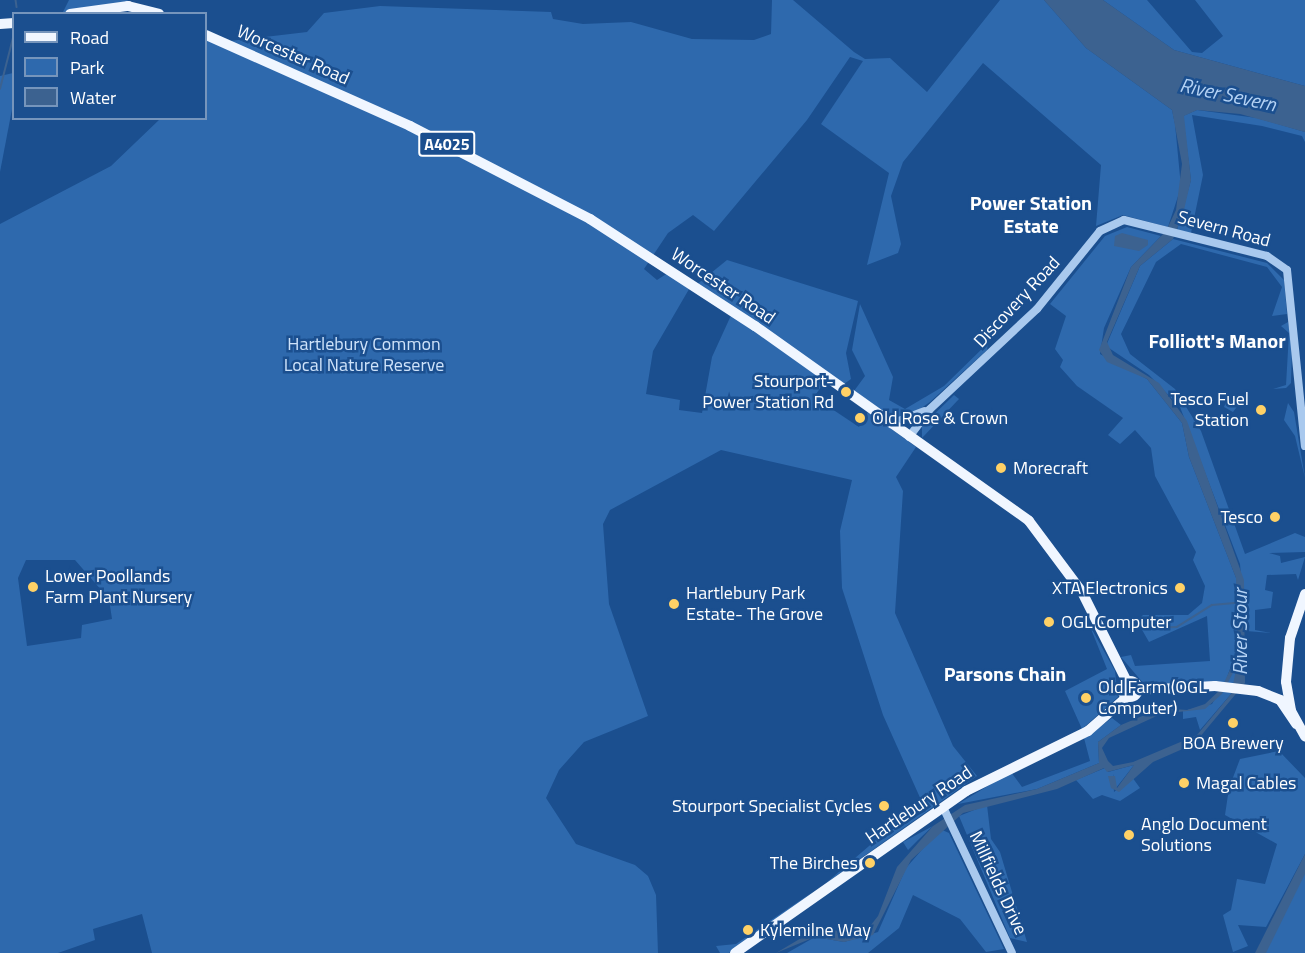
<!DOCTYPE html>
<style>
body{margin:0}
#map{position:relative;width:1305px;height:953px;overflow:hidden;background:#1b4f8f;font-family:"Titillium Web",sans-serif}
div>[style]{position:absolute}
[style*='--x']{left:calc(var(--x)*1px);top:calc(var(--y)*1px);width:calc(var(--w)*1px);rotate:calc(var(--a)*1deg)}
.green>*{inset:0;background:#2e69ad}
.water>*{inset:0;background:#3c6290}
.stream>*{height:1.5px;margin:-0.75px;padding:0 0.75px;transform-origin:0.75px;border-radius:0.75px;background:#3c6290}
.minor>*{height:8px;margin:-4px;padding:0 4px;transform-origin:4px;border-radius:4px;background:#a9c9ee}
.major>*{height:10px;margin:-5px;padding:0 5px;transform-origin:5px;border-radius:5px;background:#f0f6ff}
.major>.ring{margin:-5px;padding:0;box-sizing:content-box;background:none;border:10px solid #f0f6ff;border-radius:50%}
.dots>*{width:16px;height:16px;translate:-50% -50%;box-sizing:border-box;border:3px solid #1b4f8f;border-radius:50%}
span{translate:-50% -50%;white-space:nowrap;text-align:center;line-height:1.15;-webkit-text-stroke:5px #1b4f8f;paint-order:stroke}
.shield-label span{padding:2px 4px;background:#1b4f8f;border:2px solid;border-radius:4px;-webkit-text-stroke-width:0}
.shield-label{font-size:16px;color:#fff;font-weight:700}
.street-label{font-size:18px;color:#fff}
.park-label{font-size:18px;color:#cfe3fa}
.poi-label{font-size:18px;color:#fff}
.right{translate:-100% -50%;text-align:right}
.left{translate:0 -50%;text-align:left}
.water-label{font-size:20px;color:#b5d3f5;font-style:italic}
.neighbourhood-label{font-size:20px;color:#fff;font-weight:700}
.legend{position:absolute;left:12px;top:12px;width:195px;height:108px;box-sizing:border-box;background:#1b4f8f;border:2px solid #7695bc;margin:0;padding:8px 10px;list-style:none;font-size:18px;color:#fff}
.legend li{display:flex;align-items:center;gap:12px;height:30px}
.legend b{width:30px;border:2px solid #7695bc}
</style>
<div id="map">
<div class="green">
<i style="clip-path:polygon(69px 0,127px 0,137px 7px,62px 14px)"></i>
<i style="clip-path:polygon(evenodd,772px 0,793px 0,854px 52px,865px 59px,890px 58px,927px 92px,1000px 0,1044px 0,1086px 48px,1172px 110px,1175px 124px,1181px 187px,1168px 227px,1123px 215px,1096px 226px,1101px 165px,983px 63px,903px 162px,891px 196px,901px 244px,898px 253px,867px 265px,889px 173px,821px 124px,863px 61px,850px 57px,807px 120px,714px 231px,693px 215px,668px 233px,644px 269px,657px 280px,671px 271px,692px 284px,653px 351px,646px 394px,680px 400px,679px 410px,702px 413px,712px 357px,733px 311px,695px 286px,727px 260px,858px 301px,846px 353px,851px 379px,844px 384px,830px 374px,814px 397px,859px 427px,868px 412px,916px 447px,896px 477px,903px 491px,895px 613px,953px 746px,977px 776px,826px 883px,883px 834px,926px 811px,883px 715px,842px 588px,840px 531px,852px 480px,721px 450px,610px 510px,603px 524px,609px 604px,648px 716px,584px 742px,559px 770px,546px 798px,576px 844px,635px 865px,648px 876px,656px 895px,658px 953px,152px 953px,142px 914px,93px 929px,95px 940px,58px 953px,0 953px,0 224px,111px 166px,160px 119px,206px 118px,206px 35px,221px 42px,307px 32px,324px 13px,380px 6px,551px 12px,553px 19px,583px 24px,631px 22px,692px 39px,754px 40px,771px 34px,772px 0,26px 560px,75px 560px,109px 599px,112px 619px,82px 625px,81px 638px,27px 646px,18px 578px,26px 560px)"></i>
<i style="clip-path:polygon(1103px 0,1147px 0,1192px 52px,1202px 53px,1223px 36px,1195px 0,1305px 0,1305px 86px,1174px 50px)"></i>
<i style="clip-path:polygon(13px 73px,13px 104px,0 172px,0 76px)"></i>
<i style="clip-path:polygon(1197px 110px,1257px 118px,1305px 132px,1305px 142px,1302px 136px,1262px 126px,1192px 115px,1203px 175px,1191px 233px,1177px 230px,1191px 180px,1183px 116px)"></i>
<i style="clip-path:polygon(1127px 227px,1161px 236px,1131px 267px,1104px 328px,1100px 354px,1147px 379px,1182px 423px,1189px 457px,1238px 583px,1239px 643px,1225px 683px,1144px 684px,1121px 657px,1131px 655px,1135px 666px,1210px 661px,1207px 616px,1149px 642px,1137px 621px,1143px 615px,1188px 615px,1202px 603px,1205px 586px,1193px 560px,1196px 552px,1155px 476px,1151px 448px,1135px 430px,1120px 444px,1108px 435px,1123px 418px,1077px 386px,1060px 367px,1063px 360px,1055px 349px,1066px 316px,1050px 304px,1105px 236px)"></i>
<i style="clip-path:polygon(1173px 239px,1267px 263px,1284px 280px,1287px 314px,1272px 316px,1282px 287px,1267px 267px,1181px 244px,1156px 262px,1121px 334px,1130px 354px,1175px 389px,1201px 431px,1245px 554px,1295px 533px,1305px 537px,1305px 552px,1269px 553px,1280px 556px,1281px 563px,1305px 557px,1298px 580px,1296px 574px,1267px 575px,1265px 590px,1273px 592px,1271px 608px,1255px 610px,1255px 630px,1271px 633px,1246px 631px,1240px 564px,1180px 407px,1149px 375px,1106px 346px,1140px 266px)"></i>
<i style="clip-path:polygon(860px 304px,893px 377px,889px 400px,905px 409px,944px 386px,988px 343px,987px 350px,930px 402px,907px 418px,893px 418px,854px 391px,865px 376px,852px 350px)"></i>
<i style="clip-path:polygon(1288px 322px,1292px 349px,1291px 383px,1286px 388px,1273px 389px,1286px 385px,1289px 333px,1281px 326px)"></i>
<i style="clip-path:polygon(954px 395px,959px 399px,922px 438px,922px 426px)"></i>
<i style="clip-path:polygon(1245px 396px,1233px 412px,1224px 407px,1228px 397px)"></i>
<i style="clip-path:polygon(1288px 403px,1294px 412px,1305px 478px,1295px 436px,1284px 420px)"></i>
<i style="clip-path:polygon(1089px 624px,1115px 671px,1118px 697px,1082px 729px,1065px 691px,1107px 669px)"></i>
<i style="clip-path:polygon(1236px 664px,1239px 674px,1231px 694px,1200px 730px,1196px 717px,1183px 719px,1183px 711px,1212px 704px)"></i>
<i style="clip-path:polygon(1112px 718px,1121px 725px,1098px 742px,1099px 763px,1037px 789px,958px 804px,1011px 772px,1022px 787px,1090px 761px,1084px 738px)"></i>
<i style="clip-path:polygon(1279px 751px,1305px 778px,1305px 854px,1266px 927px,1238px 925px,1248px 946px,1233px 952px,1223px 915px,1231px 910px,1237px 879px,1265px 884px,1277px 844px,1225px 815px,1229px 788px,1240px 759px)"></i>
<i style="clip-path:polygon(1134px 765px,1116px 788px,1113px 774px,1114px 792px,1132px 777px,1140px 788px,1120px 801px,1102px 795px,1093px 799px,1076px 780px,1105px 768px,1108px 772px)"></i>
<i style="clip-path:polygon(987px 805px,991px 839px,1000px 852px,1027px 942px,1010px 938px,959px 816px)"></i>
<i style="clip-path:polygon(933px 826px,918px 840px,908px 850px,903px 842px)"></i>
<i style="clip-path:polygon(940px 829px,949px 833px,1004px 949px,986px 952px,960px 919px,913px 895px,899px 928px,868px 953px,787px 953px,815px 937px,844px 942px,878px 932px,906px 868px)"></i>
<i style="clip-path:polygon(1305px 864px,1305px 953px,1261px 953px)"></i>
<i style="clip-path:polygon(814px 891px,729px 953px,720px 953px,716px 946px,736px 944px)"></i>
</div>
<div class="water">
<i style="clip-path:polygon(evenodd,1044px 0,1103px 0,1174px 50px,1305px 86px,1305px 132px,1240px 114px,1197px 110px,1184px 116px,1191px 180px,1183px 214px,1173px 239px,1140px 266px,1107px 342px,1113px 355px,1159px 383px,1187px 421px,1244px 580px,1245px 683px,1194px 744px,1153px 762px,1119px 792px,1111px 788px,1108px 776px,1115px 776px,1117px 788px,1134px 765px,1107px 772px,1104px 768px,1057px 789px,963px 813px,911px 860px,873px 935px,844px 942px,815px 937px,776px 953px,813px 931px,867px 930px,878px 916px,897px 867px,933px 826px,965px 805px,1037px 789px,1099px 763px,1098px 742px,1121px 725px,1161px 708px,1187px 710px,1205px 704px,1221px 689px,1237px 655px,1236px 578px,1189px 457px,1182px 423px,1147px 379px,1107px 362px,1099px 350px,1131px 267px,1166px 231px,1176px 210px,1182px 164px,1172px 110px,1086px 48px,1044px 0,1237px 665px,1231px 694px,1197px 735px,1133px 762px,1113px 766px,1108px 761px,1102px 748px,1109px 738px,1161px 714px,1205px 709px,1222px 694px,1237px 665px)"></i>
<i style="clip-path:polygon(1122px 233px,1148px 240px,1148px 245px,1139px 251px,1114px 246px,1115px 236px)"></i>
<i style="clip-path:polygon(1305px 854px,1305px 874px,1266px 953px,1255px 953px)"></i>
</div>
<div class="stream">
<i style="--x:16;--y:0;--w:7;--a:82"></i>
<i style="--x:0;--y:89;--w:53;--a:-75.7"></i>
<i style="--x:1146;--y:628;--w:31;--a:-2"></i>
<i style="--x:1177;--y:627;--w:41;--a:-32.2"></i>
<i style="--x:1212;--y:605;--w:25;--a:-5"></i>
</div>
<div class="minor">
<i style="--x:891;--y:424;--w:36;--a:-21"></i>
<i style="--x:909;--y:437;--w:34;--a:-53"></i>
<i style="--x:929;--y:410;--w:148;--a:-43.1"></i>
<i style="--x:1037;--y:309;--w:100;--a:-51.1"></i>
<i style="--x:1100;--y:231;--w:26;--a:-25"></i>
<i style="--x:1124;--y:220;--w:147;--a:14.1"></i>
<i style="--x:1267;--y:256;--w:24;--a:35"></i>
<i style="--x:1287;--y:270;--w:177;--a:84.2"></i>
<i style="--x:943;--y:807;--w:161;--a:64.7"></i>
</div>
<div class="major">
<i style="--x:70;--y:14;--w:59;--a:-7.9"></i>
<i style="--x:128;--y:6;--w:32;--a:14"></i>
<i style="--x:0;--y:24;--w:14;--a:-4"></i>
<i style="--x:206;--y:35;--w:223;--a:24"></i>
<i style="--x:410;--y:126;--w:203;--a:27.3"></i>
<i style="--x:590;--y:219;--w:197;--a:33"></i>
<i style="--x:755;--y:326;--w:336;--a:35.4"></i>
<i style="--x:1029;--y:521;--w:89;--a:53.3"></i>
<i style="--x:1082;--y:592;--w:101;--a:63.4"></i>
<i style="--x:1305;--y:594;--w:46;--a:108.8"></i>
<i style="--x:1290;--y:638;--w:44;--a:95.2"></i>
<i style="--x:1286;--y:682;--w:29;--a:80"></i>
<i style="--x:1291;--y:711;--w:29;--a:61"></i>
<i class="ring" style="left:1122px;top:681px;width:6px;height:6px"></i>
<i style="--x:1138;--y:690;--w:77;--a:-3"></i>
<i style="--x:1215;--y:686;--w:43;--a:6.6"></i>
<i style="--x:1258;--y:691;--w:24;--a:22"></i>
<i style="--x:1280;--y:700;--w:29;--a:56"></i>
<i style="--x:735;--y:953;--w:282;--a:-35"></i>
<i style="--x:966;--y:791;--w:136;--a:-26.2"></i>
<i style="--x:1088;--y:731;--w:52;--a:-41.1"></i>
</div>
<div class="dots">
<i style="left:846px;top:392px;background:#ffd166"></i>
<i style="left:1261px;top:410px;background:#ffd166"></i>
<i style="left:860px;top:418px;background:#ffd166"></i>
<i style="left:1001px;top:468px;background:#ffd166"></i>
<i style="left:1275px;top:517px;background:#ffd166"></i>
<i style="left:33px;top:587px;background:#ffd166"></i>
<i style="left:1180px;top:588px;background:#ffd166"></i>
<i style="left:674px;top:604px;background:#ffd166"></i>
<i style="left:1049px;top:622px;background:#ffd166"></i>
<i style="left:1086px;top:698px;background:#ffd166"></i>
<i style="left:1233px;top:723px;background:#ffd166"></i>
<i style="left:1184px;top:783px;background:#ffd166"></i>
<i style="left:884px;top:806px;background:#ffd166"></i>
<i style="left:1129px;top:835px;background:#ffd166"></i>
<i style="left:870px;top:863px;background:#ffd166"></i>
<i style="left:748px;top:930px;background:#ffd166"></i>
</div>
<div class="shield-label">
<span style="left:447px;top:144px">A4025</span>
</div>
<div class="street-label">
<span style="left:293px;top:55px;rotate:24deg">Worcester Road</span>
<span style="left:1224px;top:229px;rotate:15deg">Severn Road</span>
<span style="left:723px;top:286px;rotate:34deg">Worcester Road</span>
<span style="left:1017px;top:302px;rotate:-47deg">Discovery Road</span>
<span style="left:919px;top:805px;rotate:-34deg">Hartlebury Road</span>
<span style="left:998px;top:883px;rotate:65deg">Millfields Drive</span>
</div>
<div class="park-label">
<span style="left:364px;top:355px">Hartlebury Common<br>Local Nature Reserve</span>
</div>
<div class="poi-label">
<span class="right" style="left:834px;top:392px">Stourport-<br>Power Station Rd</span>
<span class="right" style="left:1249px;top:410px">Tesco Fuel<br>Station</span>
<span class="left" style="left:872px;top:418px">Old Rose &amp; Crown</span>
<span class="left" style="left:1013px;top:468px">Morecraft</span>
<span class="right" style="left:1263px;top:517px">Tesco</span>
<span class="left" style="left:45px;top:587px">Lower Poollands<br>Farm Plant Nursery</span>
<span class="right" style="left:1168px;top:588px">XTA Electronics</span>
<span class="left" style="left:686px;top:604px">Hartlebury Park<br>Estate- The Grove</span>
<span class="left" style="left:1061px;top:622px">OGL Computer</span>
<span class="left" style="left:1098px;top:698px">Old Farm (OGL<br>Computer)</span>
<span style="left:1233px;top:743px">BOA Brewery</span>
<span class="left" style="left:1196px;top:783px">Magal Cables</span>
<span class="right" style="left:872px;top:806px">Stourport Specialist Cycles</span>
<span class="left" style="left:1141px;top:835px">Anglo Document<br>Solutions</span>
<span class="right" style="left:858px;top:863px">The Birches</span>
<span class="left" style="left:760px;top:930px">Kylemilne Way</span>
</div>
<div class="water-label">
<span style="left:1228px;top:94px;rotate:12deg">River Severn</span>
<span style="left:1239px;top:632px;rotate:-90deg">River Stour</span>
</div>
<div class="neighbourhood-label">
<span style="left:1031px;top:214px">Power Station<br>Estate</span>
<span style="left:1217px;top:340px">Folliott's Manor</span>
<span style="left:1005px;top:673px">Parsons Chain</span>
</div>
<ul class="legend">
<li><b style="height:8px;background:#f0f6ff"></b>Road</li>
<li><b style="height:16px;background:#2e69ad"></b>Park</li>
<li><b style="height:16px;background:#3c6290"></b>Water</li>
</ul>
</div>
